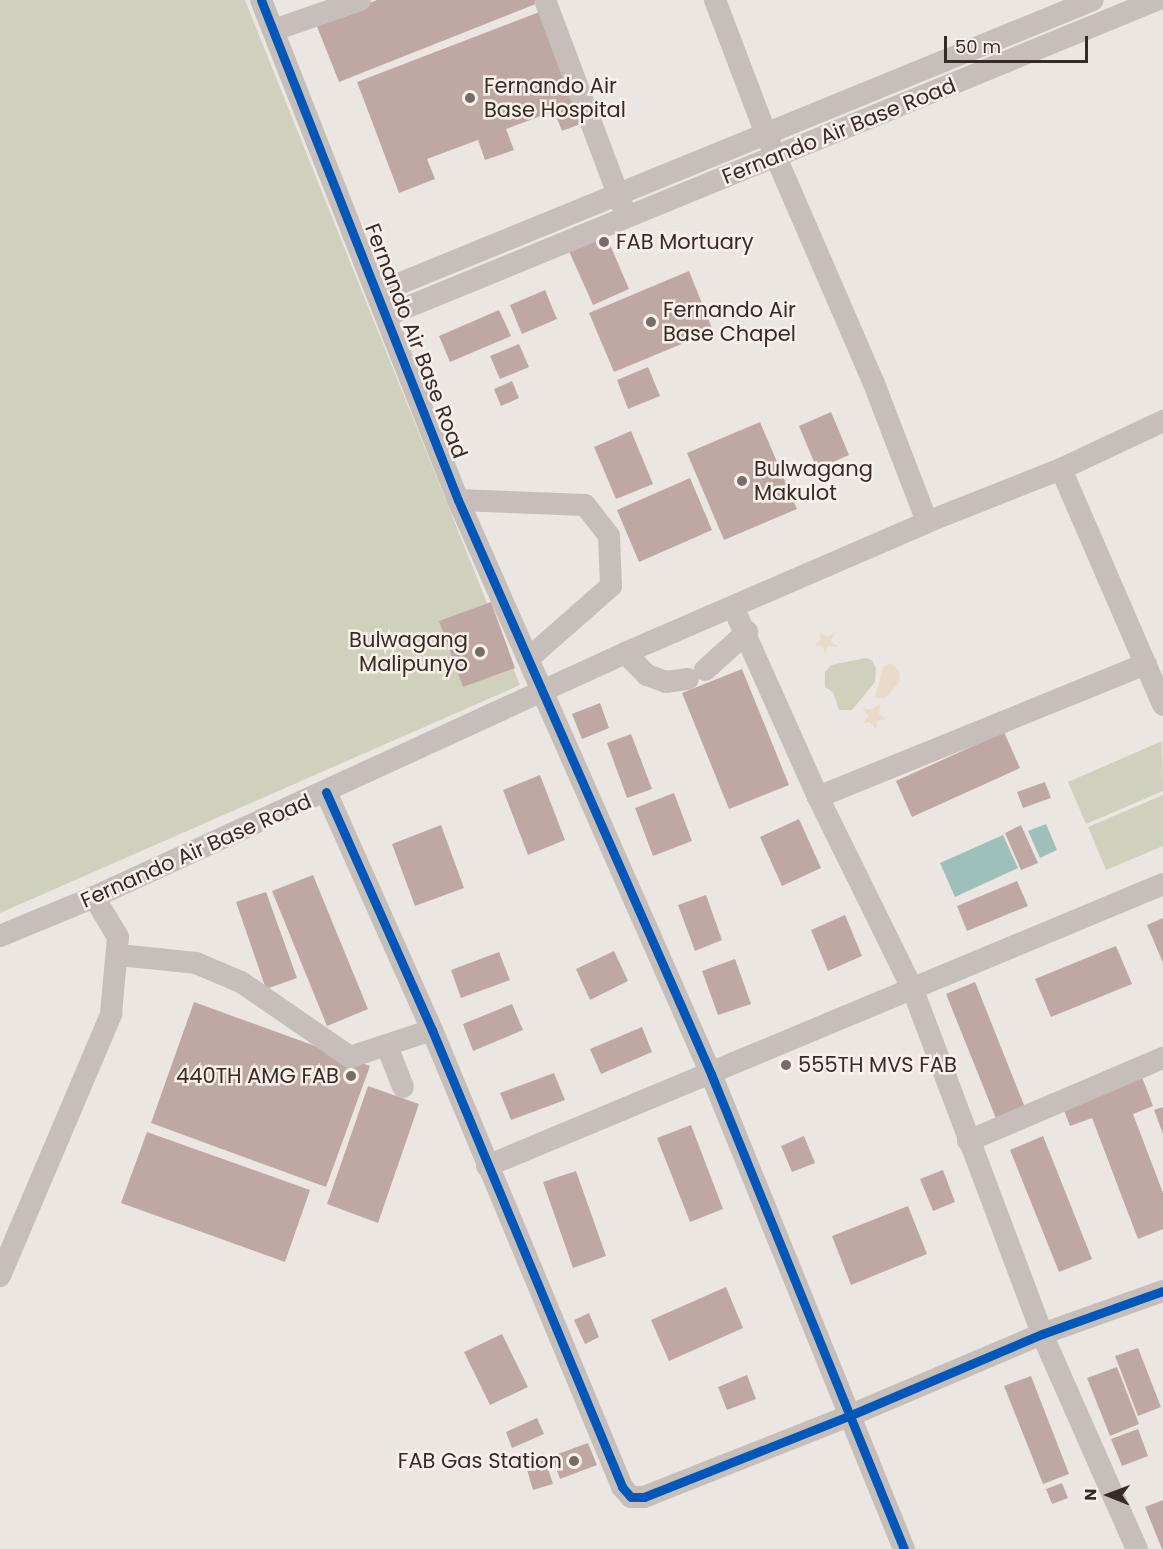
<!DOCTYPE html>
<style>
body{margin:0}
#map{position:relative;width:1163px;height:1549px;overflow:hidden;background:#ece6e2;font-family:Poppins,sans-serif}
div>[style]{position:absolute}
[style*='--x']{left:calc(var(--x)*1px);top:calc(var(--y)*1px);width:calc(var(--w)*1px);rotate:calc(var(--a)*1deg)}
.green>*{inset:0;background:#d0d1bc}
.sand>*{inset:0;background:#ecdac9}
.water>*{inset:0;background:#9ebfba}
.building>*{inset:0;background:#bfa8a4}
.minor>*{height:22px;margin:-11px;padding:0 11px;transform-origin:11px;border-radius:11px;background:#c6beba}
.cycleway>*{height:9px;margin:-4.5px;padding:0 4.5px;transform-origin:4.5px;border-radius:4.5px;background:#0057b8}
.dots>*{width:16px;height:16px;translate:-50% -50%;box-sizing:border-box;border:3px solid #f9f0e9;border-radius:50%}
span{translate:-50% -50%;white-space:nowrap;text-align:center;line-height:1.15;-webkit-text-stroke:5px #f9f0e9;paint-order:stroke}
.poi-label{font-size:21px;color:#372b29}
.left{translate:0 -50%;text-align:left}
.right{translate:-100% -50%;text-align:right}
.street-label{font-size:21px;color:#372b29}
.north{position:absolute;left:1079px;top:1465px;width:60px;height:60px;-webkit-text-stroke:4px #f9f0e9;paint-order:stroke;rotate:271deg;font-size:16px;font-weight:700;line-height:24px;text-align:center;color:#372b29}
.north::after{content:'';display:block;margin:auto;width:21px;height:27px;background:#372b29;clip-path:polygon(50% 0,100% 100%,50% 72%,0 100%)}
.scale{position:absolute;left:944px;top:36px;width:144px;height:27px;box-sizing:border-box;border:3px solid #372b29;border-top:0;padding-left:8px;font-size:18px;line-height:21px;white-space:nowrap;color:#372b29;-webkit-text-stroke:4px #f9f0e9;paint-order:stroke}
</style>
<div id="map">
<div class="green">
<i style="clip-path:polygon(0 0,245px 0,520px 685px,0 913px)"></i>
<i style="clip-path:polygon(866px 658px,872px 660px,876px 669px,875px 682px,852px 710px,839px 710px,833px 692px,825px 687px,825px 672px,831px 665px)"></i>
<i style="clip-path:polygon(1162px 741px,1163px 791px,1086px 824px,1068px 782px)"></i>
<i style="clip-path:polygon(1163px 795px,1163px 846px,1106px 870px,1088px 827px)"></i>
</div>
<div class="sand">
<i style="clip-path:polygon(819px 631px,827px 637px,835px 632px,831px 641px,839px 647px,828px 646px,825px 654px,823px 646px,814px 645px,821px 640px)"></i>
<i style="clip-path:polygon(890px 663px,899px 670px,900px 681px,885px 698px,875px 698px,883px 667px)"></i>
<i style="clip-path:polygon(880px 704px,879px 714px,886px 719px,877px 721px,876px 730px,870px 722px,863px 723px,868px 716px,863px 708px,871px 710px)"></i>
</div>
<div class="water">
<i style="clip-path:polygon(1046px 824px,1057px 850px,1040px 858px,1028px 831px)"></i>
<i style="clip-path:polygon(1003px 835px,1018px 868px,955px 897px,940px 863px)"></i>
</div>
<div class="building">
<i style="clip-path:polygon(377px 0,535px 0,536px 4px,339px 82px,316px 24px)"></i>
<i style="clip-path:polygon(542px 11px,583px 123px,562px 131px,554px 111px,506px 129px,514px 150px,485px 160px,478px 140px,427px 159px,435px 179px,399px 193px,357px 82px)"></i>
<i style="clip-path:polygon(605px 233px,629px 289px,593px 305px,568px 249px)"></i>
<i style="clip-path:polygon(689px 271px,713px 331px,614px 372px,589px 313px)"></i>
<i style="clip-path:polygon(545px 290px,557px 319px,522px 334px,510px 305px)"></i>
<i style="clip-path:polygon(499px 310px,511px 336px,450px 362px,439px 336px)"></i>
<i style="clip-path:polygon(519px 344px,529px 367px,500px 379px,490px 356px)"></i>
<i style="clip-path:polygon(648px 367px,660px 396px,628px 409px,617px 380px)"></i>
<i style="clip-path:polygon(512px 381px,519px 398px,501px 406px,494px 389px)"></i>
<i style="clip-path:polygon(831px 412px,849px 455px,817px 469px,799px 426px)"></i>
<i style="clip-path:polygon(760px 422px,797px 509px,724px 540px,687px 453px)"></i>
<i style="clip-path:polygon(631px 431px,653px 484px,616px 499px,594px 447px)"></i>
<i style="clip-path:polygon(690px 478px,712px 530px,639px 562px,617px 510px)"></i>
<i style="clip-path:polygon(491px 602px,515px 668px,463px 687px,439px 621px)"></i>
<i style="clip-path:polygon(742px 669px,789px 785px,729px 809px,682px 693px)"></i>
<i style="clip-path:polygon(600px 703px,609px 728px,582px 739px,572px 714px)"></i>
<i style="clip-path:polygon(1004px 732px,1020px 768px,912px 817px,896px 781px)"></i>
<i style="clip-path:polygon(631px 734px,652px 789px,627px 798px,607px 743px)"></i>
<i style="clip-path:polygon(540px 775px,565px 840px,528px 855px,503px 790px)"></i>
<i style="clip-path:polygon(1045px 782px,1051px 798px,1023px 808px,1017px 792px)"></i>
<i style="clip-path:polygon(674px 793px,692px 841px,653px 856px,635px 808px)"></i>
<i style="clip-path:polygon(799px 819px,821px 868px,782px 886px,760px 837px)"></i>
<i style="clip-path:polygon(441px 825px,464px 888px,415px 906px,392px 844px)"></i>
<i style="clip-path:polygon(1021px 825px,1038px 863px,1021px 870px,1005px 833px)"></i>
<i style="clip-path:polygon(313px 875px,368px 1009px,327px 1026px,272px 891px)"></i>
<i style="clip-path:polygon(1017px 881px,1028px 906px,967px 931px,957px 906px)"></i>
<i style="clip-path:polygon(266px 892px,297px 978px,266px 989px,236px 902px)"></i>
<i style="clip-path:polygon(706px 895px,722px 940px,695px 951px,678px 905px)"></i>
<i style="clip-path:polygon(845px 915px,862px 956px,828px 971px,811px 930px)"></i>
<i style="clip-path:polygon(1163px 918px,1163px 963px,1147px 925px)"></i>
<i style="clip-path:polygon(1116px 946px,1132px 984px,1051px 1017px,1035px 979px)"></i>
<i style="clip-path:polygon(614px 951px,628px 981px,590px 1000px,576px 969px)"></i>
<i style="clip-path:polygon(499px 952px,510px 980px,461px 998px,451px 970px)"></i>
<i style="clip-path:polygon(735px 959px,751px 1004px,718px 1015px,702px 971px)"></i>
<i style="clip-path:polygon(975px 982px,1026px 1110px,997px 1121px,946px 994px)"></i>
<i style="clip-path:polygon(194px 1002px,370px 1066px,326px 1187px,151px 1123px)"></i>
<i style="clip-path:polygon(512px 1004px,523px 1030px,473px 1051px,463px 1024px)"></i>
<i style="clip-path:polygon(642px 1027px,652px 1052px,601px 1074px,590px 1049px)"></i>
<i style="clip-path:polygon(554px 1073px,565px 1100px,511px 1120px,500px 1093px)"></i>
<i style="clip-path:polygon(1142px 1077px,1153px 1106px,1133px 1114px,1163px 1193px,1163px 1229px,1138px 1239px,1092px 1118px,1070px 1126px,1063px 1108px)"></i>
<i style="clip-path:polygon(368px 1086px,419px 1104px,378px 1223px,327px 1204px)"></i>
<i style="clip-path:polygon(1163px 1107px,1163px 1134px,1154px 1110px)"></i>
<i style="clip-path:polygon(691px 1125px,723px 1209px,690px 1222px,657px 1138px)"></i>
<i style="clip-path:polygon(147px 1132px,310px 1190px,285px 1262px,121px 1203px)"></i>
<i style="clip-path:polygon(804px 1136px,815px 1163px,792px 1172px,781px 1146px)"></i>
<i style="clip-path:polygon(1043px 1136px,1092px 1259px,1059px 1272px,1010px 1150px)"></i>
<i style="clip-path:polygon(943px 1170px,955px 1202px,933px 1211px,920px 1179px)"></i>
<i style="clip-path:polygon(576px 1171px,606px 1256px,573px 1268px,543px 1182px)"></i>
<i style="clip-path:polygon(908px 1206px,927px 1254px,851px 1285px,832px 1236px)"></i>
<i style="clip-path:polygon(726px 1287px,743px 1328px,669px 1361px,651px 1320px)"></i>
<i style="clip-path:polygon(589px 1313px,599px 1337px,585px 1344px,574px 1320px)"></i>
<i style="clip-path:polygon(502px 1334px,528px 1387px,490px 1405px,464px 1352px)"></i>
<i style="clip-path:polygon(1138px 1348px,1161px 1407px,1138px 1416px,1115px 1356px)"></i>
<i style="clip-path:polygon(1117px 1367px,1139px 1424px,1110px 1436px,1087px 1378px)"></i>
<i style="clip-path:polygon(747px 1375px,756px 1399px,727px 1410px,718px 1387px)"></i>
<i style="clip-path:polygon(1031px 1376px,1069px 1474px,1043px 1484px,1004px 1386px)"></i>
<i style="clip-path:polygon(537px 1418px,544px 1434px,512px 1448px,506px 1432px)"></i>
<i style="clip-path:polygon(1138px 1429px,1148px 1456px,1122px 1466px,1111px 1439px)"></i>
<i style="clip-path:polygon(588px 1443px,597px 1465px,560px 1479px,552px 1456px)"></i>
<i style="clip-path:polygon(543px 1453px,553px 1484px,533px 1490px,524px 1460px)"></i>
<i style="clip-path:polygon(1062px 1483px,1068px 1498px,1052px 1504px,1046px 1489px)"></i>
<i style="clip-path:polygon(1163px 1500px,1163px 1549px,1162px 1549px,1145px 1507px)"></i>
</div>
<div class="minor">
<i style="--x:261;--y:0;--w:537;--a:68.5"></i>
<i style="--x:458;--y:500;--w:627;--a:66.21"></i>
<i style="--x:711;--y:1074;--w:513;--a:67.89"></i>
<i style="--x:545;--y:0;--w:222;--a:69.4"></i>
<i style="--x:715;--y:0;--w:143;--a:69.2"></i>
<i style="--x:766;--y:134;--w:269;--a:66.6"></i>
<i style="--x:873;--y:381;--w:151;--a:69"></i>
<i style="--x:274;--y:30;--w:91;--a:-19.2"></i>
<i style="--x:379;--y:292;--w:771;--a:-22.24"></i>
<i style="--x:388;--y:315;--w:831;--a:-22.28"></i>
<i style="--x:1061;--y:469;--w:257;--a:66.6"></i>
<i style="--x:458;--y:500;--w:127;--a:2.3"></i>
<i style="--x:585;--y:505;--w:39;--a:52"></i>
<i style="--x:609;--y:536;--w:50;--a:87.7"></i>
<i style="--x:611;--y:586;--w:109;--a:138.7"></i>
<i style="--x:733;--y:607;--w:208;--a:65.9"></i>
<i style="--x:818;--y:797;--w:215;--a:63.8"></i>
<i style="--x:913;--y:990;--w:367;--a:69.4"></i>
<i style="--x:1042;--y:1334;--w:235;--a:66.2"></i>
<i style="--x:625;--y:653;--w:31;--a:45"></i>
<i style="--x:647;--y:675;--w:20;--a:20"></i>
<i style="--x:666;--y:682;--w:22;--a:-8"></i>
<i style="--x:705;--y:670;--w:57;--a:-42.1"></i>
<i style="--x:326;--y:792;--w:261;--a:66"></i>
<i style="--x:432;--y:1030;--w:495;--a:67.4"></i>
<i style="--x:622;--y:1487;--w:13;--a:48"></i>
<i style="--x:631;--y:1497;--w:13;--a:0"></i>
<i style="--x:644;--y:1497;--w:223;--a:-21.6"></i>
<i style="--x:851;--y:1415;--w:207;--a:-23"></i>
<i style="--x:1042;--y:1334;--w:128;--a:-19.6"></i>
<i style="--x:818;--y:797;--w:354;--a:-22.1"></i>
<i style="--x:0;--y:936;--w:102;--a:-22.5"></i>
<i style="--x:94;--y:897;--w:584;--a:-24.68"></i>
<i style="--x:625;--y:653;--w:329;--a:-23.4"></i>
<i style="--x:927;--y:522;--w:144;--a:-21.6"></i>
<i style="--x:1061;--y:469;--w:113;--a:-25.2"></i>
<i style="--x:119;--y:955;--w:77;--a:5.9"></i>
<i style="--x:196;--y:963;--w:49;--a:22.9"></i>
<i style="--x:241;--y:982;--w:132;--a:34.5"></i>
<i style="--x:350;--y:1057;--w:86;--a:-18.2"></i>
<i style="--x:387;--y:1046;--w:44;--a:68.7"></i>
<i style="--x:968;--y:1141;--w:212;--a:-23.1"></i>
<i style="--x:487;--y:1166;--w:732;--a:-22.64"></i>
<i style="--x:0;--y:1276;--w:285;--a:-67"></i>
<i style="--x:111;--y:1014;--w:77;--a:-84.8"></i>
<i style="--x:118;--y:937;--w:47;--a:-121"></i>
</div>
<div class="cycleway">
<i style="--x:261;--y:0;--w:537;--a:68.5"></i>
<i style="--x:458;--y:500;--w:627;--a:66.21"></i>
<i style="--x:711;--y:1074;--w:513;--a:67.89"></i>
<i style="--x:326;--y:792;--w:261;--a:66"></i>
<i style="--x:432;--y:1030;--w:495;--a:67.4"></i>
<i style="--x:622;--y:1487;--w:13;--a:48"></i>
<i style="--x:631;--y:1497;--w:13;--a:0"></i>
<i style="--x:644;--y:1497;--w:223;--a:-21.6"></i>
<i style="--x:851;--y:1415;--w:207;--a:-23"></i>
<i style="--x:1042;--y:1334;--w:128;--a:-19.6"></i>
</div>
<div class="dots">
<i style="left:470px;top:98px;background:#766c6a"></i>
<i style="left:604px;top:242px;background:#766c6a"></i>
<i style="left:651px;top:322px;background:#766c6a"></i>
<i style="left:742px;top:481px;background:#766c6a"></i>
<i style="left:480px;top:652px;background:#766c6a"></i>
<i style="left:786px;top:1065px;background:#766c6a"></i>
<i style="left:351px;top:1076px;background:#766c6a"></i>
<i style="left:574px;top:1461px;background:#766c6a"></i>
</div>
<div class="poi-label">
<span class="left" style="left:484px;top:98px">Fernando Air<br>Base Hospital</span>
<span class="left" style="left:616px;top:242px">FAB Mortuary</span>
<span class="left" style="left:663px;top:322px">Fernando Air<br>Base Chapel</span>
<span class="left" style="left:754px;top:481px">Bulwagang<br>Makulot</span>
<span class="right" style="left:468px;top:652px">Bulwagang<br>Malipunyo</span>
<span class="left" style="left:798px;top:1065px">555TH MVS FAB</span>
<span class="right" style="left:339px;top:1076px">440TH AMG FAB</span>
<span class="right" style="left:562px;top:1461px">FAB Gas Station</span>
</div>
<div class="street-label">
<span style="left:839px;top:131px;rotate:-22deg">Fernando Air Base Road</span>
<span style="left:416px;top:341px;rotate:69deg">Fernando Air Base Road</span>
<span style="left:196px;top:851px;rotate:-24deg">Fernando Air Base Road</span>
</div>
<div class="north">N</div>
<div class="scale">50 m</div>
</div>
